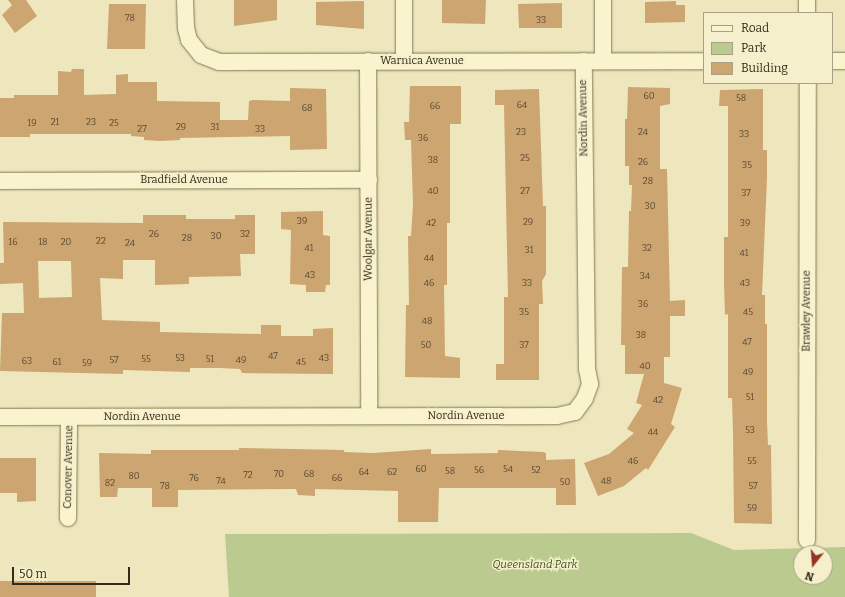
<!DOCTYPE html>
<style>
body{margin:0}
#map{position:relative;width:845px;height:597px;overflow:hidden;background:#eee6bc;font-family:Bitter,serif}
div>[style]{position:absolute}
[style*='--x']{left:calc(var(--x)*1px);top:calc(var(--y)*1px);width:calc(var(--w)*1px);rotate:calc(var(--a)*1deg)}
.green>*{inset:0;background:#bbcb90}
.building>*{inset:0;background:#cda571}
.roads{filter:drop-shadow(0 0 1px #857655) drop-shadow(0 0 1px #857655)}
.minor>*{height:16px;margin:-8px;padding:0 8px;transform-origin:8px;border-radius:8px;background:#f9f3ce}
span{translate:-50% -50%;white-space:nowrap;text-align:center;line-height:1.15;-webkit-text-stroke:3px #f5f0cb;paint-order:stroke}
.number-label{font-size:9px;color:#5a4a30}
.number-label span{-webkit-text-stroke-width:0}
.street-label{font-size:11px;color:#342b1b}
.park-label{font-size:11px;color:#3d5121;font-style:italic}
.legend{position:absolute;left:703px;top:12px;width:130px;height:72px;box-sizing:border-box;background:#f5f0cb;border:1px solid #a8a185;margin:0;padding:5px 7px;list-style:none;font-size:12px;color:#342b1b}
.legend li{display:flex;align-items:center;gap:8px;height:20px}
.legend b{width:20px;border:1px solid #a8a185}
.north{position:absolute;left:793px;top:545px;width:40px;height:40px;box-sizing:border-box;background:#f5f0cb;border:1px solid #a8a185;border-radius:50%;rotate:197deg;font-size:11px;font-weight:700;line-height:16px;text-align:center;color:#342b1b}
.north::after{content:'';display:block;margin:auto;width:14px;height:18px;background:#943525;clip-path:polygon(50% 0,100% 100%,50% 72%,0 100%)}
.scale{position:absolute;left:12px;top:567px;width:118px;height:18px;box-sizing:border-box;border:2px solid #342b1b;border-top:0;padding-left:5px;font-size:12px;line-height:14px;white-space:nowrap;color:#342b1b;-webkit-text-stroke:3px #f5f0cb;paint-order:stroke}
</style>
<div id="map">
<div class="green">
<i style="clip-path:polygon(evenodd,691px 533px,734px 550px,845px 547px,845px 597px,229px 597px,225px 534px,691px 533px,801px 553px,825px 553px,825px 577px,801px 577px,801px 553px)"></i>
</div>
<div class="building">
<i style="clip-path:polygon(8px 0,26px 0,37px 16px,15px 33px,2px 15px,12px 5px)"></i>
<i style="clip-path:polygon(234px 0,277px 0,277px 20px,234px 26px)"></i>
<i style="clip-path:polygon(442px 0,486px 0,485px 24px,442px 23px)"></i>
<i style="clip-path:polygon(364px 1px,364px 29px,316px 25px,316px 2px)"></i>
<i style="clip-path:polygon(676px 1px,676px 5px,685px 5px,685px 22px,645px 23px,645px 2px)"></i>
<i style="clip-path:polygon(562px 3px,562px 28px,519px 28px,518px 4px)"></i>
<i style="clip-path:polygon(109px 4px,146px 4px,145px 49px,107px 49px)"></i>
<i style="clip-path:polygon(72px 69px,84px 69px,84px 95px,116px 94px,116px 75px,128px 74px,128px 82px,157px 82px,157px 101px,220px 102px,220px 120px,248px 120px,249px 101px,252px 100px,290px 101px,290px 88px,326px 89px,327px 149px,290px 150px,290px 136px,180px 138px,180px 140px,160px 141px,144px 140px,144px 137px,131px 136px,131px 134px,30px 134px,30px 137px,0 137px,0 98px,14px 98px,14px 95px,58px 95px,58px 71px,71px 72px)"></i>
<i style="clip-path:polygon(410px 86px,461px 86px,461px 124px,450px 124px,450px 223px,447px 223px,447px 285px,444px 285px,445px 356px,460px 358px,460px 378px,405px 377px,406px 305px,409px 305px,408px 236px,411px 236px,413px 205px,411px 140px,405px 140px,404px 122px,409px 122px)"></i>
<i style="clip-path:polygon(628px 87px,670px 88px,670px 104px,660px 106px,660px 169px,667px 169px,670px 301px,685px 300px,685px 316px,670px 316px,670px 357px,664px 357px,664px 383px,682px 388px,671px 424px,675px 427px,648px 470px,646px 468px,624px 486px,598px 496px,584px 463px,609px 454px,634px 433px,627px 429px,642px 405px,636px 403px,644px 374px,625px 374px,625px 345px,621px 345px,622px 267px,628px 267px,629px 211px,631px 211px,632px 185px,629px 185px,629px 166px,625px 166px,625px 119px,627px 119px)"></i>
<i style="clip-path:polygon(539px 89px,543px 206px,546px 206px,546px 274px,542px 281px,543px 304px,539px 304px,539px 380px,496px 380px,496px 364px,504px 364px,504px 297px,508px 297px,504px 105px,495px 105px,495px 90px)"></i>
<i style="clip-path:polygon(763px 89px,763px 150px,767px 150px,767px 178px,762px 295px,765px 295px,765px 324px,767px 324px,767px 422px,768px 445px,771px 445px,772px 524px,734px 523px,733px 432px,732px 398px,728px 398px,728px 314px,725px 315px,724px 284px,724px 237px,728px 237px,728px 106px,719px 106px,720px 90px)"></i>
<i style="clip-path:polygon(323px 211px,323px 235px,330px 236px,330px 285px,326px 285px,325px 292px,306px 292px,306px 285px,290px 284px,291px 230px,281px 229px,281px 212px)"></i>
<i style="clip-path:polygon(evenodd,143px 215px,186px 215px,186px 219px,235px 219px,235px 215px,255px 215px,255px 254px,240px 254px,241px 276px,189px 277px,189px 284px,155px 285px,155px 260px,123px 260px,123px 279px,100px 278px,102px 320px,160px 322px,160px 332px,261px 334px,261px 325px,281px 325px,281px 336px,313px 336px,313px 329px,333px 328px,333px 374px,242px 373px,240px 369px,220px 368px,190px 368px,190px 372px,123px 370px,123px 374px,0 371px,2px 313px,24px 313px,23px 283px,0 284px,0 263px,4px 263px,3px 222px,143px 223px,143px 215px,38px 261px,71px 261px,72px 297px,39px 298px,38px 261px)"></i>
<i style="clip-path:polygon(239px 448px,344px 450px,344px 452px,373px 453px,431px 449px,431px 454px,498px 453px,498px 450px,543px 452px,546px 453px,546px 460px,575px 459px,576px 505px,556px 505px,556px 488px,439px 488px,438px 522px,398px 522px,398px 491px,315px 489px,315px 496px,298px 495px,296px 489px,178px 490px,178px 507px,152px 507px,152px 488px,118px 488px,117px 497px,100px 497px,99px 453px,151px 454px,151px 450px,239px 450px)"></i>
<i style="clip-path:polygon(0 458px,36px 458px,36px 501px,17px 502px,17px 493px,0 493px)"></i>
<i style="clip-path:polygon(0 581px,96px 581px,96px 597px,0 597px)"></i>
</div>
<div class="roads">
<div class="minor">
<i style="--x:185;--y:0;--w:28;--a:88"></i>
<i style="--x:186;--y:28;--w:12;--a:76"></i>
<i style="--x:189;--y:40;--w:19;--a:51"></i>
<i style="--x:201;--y:55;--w:19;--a:21"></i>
<i style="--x:219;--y:62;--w:485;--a:-0.1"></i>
<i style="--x:404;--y:0;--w:61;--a:90"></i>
<i style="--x:603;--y:0;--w:61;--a:90"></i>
<i style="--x:807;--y:0;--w:13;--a:90"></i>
<i style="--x:368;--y:61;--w:355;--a:89.8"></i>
<i style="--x:832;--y:61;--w:13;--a:0"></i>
<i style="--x:0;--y:181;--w:369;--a:-0.2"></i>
<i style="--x:0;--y:417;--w:557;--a:-0.1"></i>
<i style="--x:557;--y:416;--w:18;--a:-13"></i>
<i style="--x:575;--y:412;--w:17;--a:-54"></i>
<i style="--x:585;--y:398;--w:15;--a:-70"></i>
<i style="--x:590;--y:384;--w:15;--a:-101"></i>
<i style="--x:587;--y:369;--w:308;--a:-90.6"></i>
<i style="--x:68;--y:518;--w:101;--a:-89.4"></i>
<i style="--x:807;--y:540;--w:457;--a:-89.9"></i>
</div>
</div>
<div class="number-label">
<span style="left:130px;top:18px">78</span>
<span style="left:541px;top:20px">33</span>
<span style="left:649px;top:96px">60</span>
<span style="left:741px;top:98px">58</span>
<span style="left:522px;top:105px">64</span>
<span style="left:435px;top:106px">66</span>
<span style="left:307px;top:108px">68</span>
<span style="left:55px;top:122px">21</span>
<span style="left:91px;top:122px">23</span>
<span style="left:32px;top:123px">19</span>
<span style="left:114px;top:123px">25</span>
<span style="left:181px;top:127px">29</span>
<span style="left:215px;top:127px">31</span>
<span style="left:142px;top:129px">27</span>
<span style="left:260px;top:129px">33</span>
<span style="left:521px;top:132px">23</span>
<span style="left:643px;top:132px">24</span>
<span style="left:744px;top:134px">33</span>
<span style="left:423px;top:138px">36</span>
<span style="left:525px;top:158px">25</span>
<span style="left:433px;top:160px">38</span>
<span style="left:643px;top:162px">26</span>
<span style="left:747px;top:165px">35</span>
<span style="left:648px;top:181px">28</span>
<span style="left:433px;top:191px">40</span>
<span style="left:525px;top:191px">27</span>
<span style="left:746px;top:193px">37</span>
<span style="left:650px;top:206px">30</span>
<span style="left:302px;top:221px">39</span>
<span style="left:528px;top:222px">29</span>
<span style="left:431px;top:223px">42</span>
<span style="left:745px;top:223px">39</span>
<span style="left:154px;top:234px">26</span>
<span style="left:245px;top:234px">32</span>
<span style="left:216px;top:236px">30</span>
<span style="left:187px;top:238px">28</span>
<span style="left:101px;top:241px">22</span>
<span style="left:13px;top:242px">16</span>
<span style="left:43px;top:242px">18</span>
<span style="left:66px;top:242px">20</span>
<span style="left:130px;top:243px">24</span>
<span style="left:309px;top:248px">41</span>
<span style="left:647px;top:248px">32</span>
<span style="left:529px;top:250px">31</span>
<span style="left:744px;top:253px">41</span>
<span style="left:429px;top:258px">44</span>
<span style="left:310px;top:275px">43</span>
<span style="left:645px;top:276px">34</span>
<span style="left:429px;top:283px">46</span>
<span style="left:527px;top:283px">33</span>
<span style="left:745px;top:283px">43</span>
<span style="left:643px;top:304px">36</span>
<span style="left:524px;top:312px">35</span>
<span style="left:748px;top:312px">45</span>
<span style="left:427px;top:321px">48</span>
<span style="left:641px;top:335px">38</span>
<span style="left:747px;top:342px">47</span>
<span style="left:426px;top:345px">50</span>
<span style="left:524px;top:345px">37</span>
<span style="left:273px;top:356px">47</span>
<span style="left:180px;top:358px">53</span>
<span style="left:324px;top:358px">43</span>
<span style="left:146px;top:359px">55</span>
<span style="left:210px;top:359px">51</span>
<span style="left:114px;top:360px">57</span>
<span style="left:241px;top:360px">49</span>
<span style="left:27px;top:361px">63</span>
<span style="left:57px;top:362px">61</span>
<span style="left:301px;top:362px">45</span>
<span style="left:87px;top:363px">59</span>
<span style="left:645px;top:366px">40</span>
<span style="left:748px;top:372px">49</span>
<span style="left:750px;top:397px">51</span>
<span style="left:658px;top:400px">42</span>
<span style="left:750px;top:430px">53</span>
<span style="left:653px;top:432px">44</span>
<span style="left:633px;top:461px">46</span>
<span style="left:752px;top:461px">55</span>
<span style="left:421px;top:469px">60</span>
<span style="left:508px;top:469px">54</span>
<span style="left:479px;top:470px">56</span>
<span style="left:536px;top:470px">52</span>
<span style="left:450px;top:471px">58</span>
<span style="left:364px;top:472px">64</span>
<span style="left:392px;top:472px">62</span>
<span style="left:279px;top:474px">70</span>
<span style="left:309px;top:474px">68</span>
<span style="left:248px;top:475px">72</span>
<span style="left:134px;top:476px">80</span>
<span style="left:194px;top:478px">76</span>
<span style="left:337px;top:478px">66</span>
<span style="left:221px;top:481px">74</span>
<span style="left:606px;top:481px">48</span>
<span style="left:565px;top:482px">50</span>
<span style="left:110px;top:483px">82</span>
<span style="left:165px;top:486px">78</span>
<span style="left:753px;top:486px">57</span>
<span style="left:752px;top:508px">59</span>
</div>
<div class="street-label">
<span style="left:422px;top:61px">Warnica Avenue</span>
<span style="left:584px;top:118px;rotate:-91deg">Nordin Avenue</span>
<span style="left:184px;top:180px">Bradfield Avenue</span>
<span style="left:369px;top:239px;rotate:-90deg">Woolgar Avenue</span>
<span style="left:807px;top:311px;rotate:-90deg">Brawley Avenue</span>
<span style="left:466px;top:416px">Nordin Avenue</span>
<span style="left:142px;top:417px">Nordin Avenue</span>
<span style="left:69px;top:467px;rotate:-89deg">Conover Avenue</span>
</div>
<div class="park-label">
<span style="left:535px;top:565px">Queensland Park</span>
</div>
<ul class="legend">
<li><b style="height:5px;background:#f9f3ce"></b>Road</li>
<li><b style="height:11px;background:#bbcb90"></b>Park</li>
<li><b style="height:11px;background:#cda571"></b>Building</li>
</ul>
<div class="north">N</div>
<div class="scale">50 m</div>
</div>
